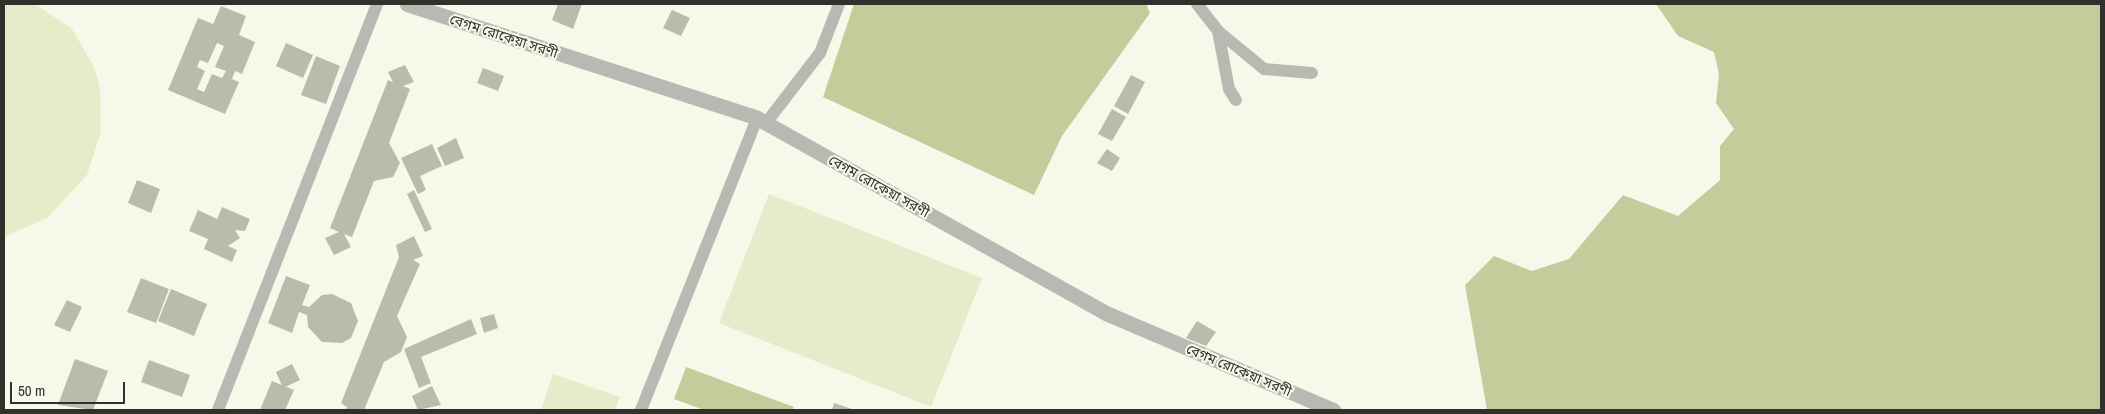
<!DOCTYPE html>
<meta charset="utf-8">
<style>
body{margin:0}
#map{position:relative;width:2105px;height:414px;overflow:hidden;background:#f6f8e9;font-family:"Archivo Narrow","Noto Sans Bengali",sans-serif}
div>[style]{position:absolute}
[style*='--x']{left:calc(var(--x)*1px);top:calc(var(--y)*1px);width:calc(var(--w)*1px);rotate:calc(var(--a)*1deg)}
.green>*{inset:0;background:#e7ebc9}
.water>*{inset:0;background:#c6cb9b}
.building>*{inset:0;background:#b9bbad}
.minor>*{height:12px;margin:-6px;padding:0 6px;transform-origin:6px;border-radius:6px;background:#b8b9b2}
.tertiary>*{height:15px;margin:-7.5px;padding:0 7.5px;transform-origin:7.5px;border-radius:7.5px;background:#b8b9b2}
span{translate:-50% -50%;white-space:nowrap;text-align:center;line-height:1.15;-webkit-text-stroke:4px #f6f8e9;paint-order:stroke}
.street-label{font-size:14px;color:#30312b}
.frame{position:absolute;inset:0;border:5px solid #30312b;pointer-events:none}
.scale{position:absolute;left:10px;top:382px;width:115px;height:22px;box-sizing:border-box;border:2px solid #30312b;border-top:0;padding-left:6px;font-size:15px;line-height:18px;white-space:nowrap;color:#30312b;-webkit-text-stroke:4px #f6f8e9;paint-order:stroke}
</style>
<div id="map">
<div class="green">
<i style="clip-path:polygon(4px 4px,35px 4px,72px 29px,94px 67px,100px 88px,101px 132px,87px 175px,47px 218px,4px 237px)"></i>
<i style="clip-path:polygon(769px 194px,982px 278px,931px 407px,719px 323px)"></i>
<i style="clip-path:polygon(553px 374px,620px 397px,615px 410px,541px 410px)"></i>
</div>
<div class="water">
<i style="clip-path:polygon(854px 4px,1146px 4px,1150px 13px,1062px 136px,1034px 195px,823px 97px)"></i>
<i style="clip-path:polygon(1656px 4px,2101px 4px,2101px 410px,1487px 410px,1465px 285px,1494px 256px,1532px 271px,1569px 259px,1623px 195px,1678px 216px,1720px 180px,1720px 146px,1734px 129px,1716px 103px,1719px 74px,1714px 52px,1678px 36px)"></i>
<i style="clip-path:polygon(686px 367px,794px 407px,792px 410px,704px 410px,674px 399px)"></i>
</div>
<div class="building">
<i style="clip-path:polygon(558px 4px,582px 4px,573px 29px,552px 20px)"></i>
<i style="clip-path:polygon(evenodd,221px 6px,246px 16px,239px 35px,255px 42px,242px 74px,235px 71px,232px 79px,239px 82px,225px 114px,168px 90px,198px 18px,213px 24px,221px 6px,217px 43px,224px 46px,215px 67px,226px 71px,222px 78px,212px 74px,204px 92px,197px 89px,205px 71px,197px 67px,200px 60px,208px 63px,217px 43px)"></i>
<i style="clip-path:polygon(672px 10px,690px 18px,681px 36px,663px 28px)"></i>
<i style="clip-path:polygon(286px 43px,313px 55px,303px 78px,276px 66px)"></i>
<i style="clip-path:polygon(316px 56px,340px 66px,326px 104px,301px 95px)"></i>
<i style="clip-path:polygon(405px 65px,414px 82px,403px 86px,410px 89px,389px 143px,400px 163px,393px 177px,374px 181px,352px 237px,344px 234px,351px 247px,334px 255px,325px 238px,339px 232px,330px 228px,388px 80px,393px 82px,388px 72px)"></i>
<i style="clip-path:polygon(483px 68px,504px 76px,498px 91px,477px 83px)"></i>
<i style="clip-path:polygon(1131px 75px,1145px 82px,1128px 114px,1114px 106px)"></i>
<i style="clip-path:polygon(1112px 109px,1126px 117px,1112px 141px,1098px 134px)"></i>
<i style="clip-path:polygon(456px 138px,464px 158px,445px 166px,437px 148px)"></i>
<i style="clip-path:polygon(432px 144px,442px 166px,420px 176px,426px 190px,418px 194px,401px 158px)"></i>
<i style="clip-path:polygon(1107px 149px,1120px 158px,1112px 171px,1097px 163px)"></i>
<i style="clip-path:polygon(137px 180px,160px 189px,151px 213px,128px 203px)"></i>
<i style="clip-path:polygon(414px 190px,432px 229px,425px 232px,407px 194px)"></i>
<i style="clip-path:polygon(222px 207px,250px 219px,245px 231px,235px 230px,240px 238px,228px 246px,237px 250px,232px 262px,204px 249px,208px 239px,189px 231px,198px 210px,217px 219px)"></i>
<i style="clip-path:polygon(414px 236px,423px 256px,413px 260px,420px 264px,397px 316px,407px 337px,401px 352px,384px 362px,364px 410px,341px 410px,348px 408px,341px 403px,399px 257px,396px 245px)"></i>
<i style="clip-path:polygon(286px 276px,310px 285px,302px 305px,309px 307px,322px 295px,332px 294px,351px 303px,358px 321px,351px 338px,342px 343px,322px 342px,308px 327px,307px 315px,299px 312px,292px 333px,268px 323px)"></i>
<i style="clip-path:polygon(141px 278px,169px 289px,156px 323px,127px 312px)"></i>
<i style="clip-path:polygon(171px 289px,207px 304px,194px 336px,158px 321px)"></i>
<i style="clip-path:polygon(67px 300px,82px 307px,70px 332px,54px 325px)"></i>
<i style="clip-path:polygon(494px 314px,498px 328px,484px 333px,480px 318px)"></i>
<i style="clip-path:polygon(471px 319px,477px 334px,421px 357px,431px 383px,419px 388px,404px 349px)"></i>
<i style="clip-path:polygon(1197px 321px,1216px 332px,1206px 346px,1186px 338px)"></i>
<i style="clip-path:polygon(75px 359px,108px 371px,93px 410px,58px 405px)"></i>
<i style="clip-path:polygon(149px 360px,190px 375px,182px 397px,141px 382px)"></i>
<i style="clip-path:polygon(292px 364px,300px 380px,283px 388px,276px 372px)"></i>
<i style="clip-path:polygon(272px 381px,294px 390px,285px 410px,260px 410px)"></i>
<i style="clip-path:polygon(432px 386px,441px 405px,418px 410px,412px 396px)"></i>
<i style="clip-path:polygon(834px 403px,852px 409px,851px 410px,832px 410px)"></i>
</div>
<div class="minor">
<i style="--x:1197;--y:4;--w:34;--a:52"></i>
<i style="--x:1218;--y:31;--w:59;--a:79.3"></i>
<i style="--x:1229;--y:89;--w:13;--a:58"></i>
<i style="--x:1218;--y:31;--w:60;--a:39.6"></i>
<i style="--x:1264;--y:69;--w:48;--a:4.8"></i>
<i style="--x:766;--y:123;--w:88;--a:-52.4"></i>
<i style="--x:820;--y:53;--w:53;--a:-68.8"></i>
<i style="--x:218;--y:410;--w:436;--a:-68.6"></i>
<i style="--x:641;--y:410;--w:314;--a:-68.3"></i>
</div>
<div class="tertiary">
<i style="--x:407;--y:4;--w:368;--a:18"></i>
<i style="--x:757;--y:118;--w:402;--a:29.2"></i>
<i style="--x:1108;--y:314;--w:245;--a:23.1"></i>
</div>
<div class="street-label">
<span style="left:504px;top:36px;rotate:18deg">বেগম রোকেয়া সরণী</span>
<span style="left:879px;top:186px;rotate:29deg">বেগম রোকেয়া সরণী</span>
<span style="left:1239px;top:370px;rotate:23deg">বেগম রোকেয়া সরণী</span>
</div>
<div class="frame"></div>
<div class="scale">50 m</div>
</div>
